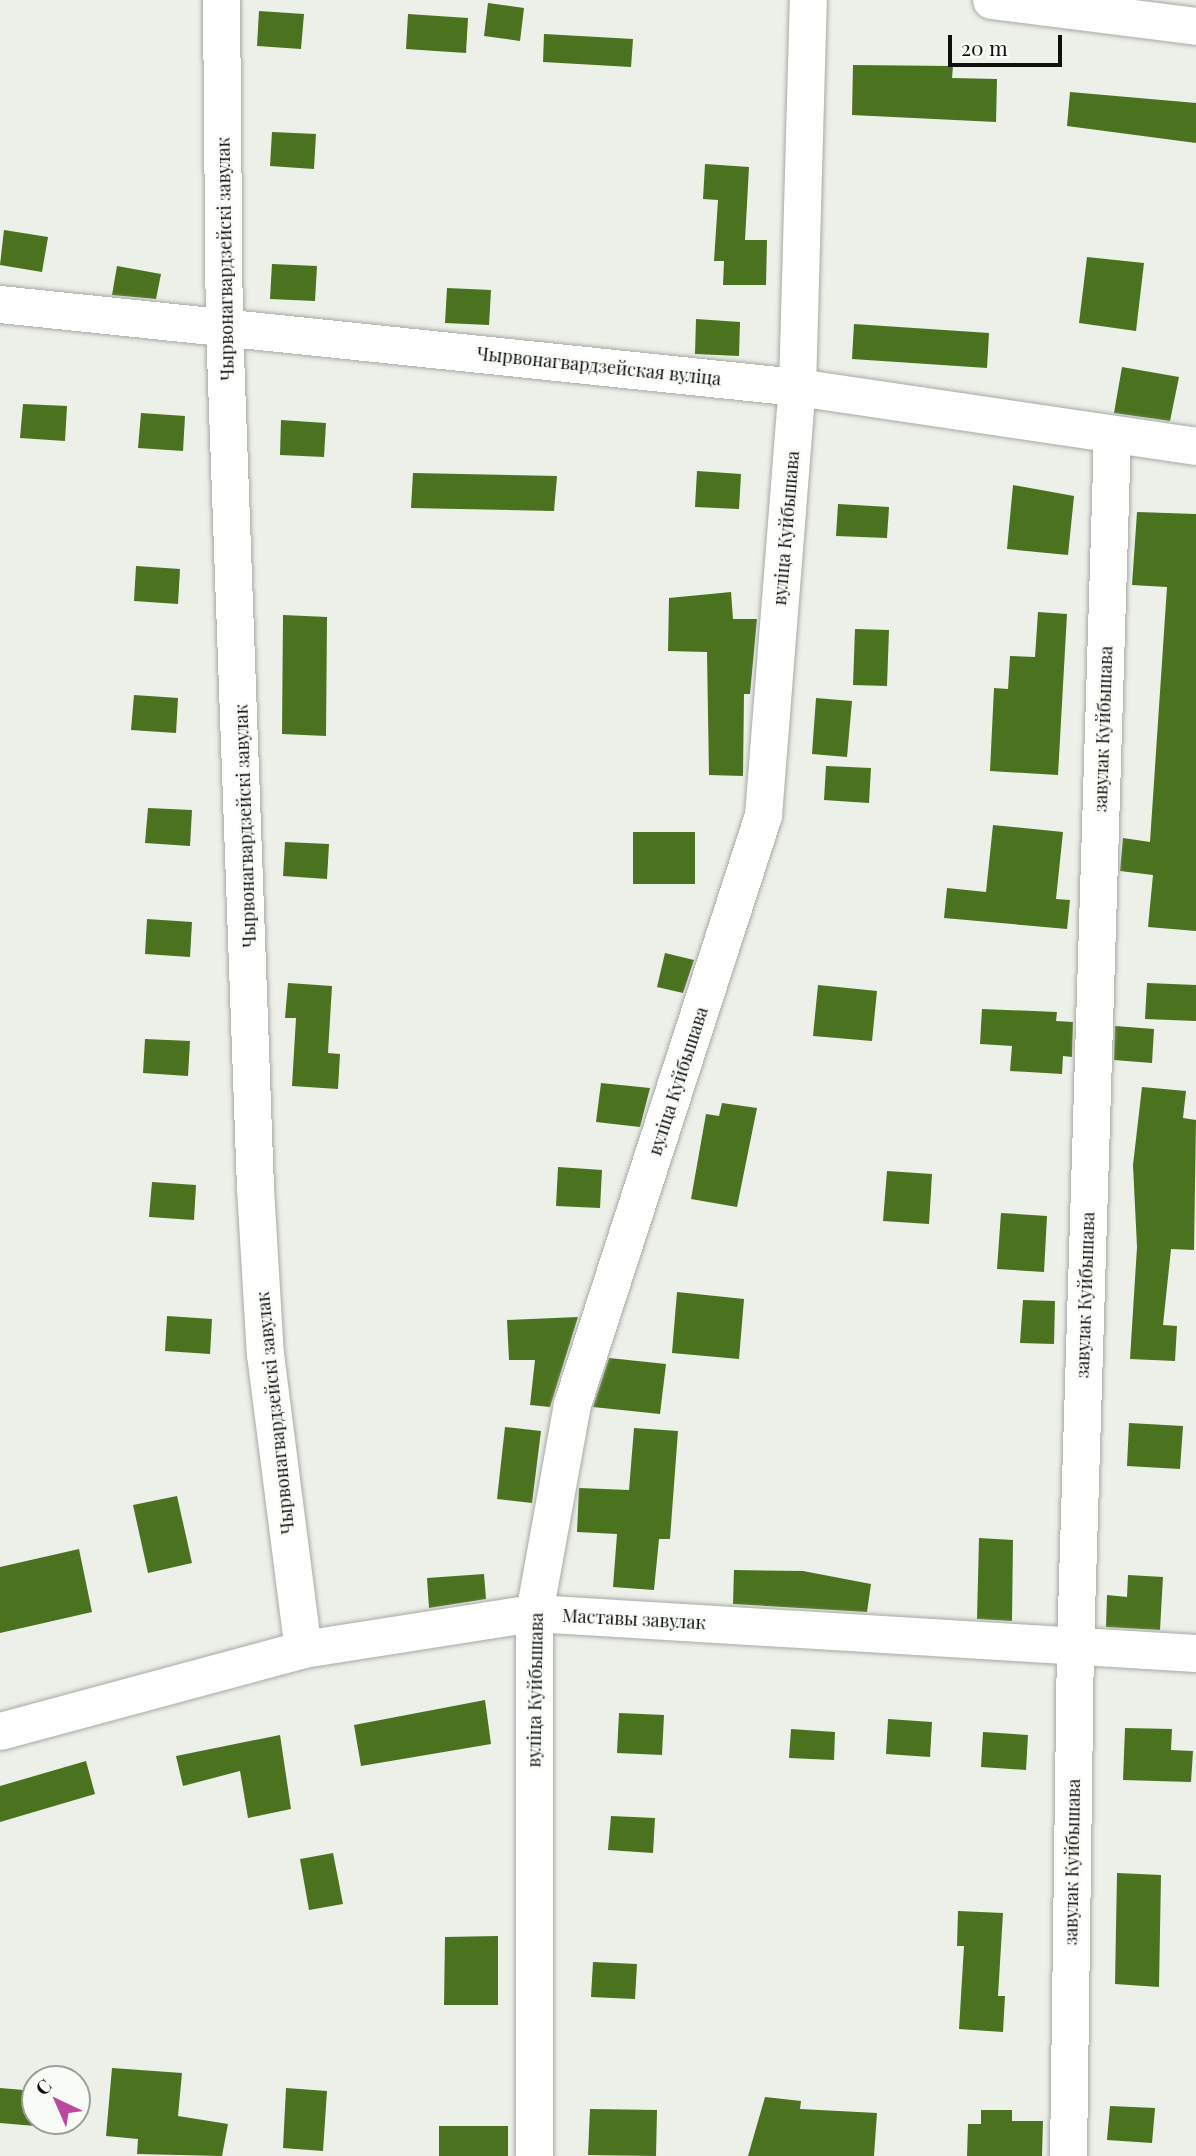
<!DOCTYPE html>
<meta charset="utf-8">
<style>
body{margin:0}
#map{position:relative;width:1196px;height:2156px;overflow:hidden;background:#ecf0e9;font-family:"Playfair Display",serif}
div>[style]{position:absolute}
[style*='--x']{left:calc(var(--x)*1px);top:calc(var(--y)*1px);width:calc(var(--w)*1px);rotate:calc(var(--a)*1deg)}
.building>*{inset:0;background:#4b721f}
.roads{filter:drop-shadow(0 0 2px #a7aaa4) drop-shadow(0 0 2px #a7aaa4)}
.street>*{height:37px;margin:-18.5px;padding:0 18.5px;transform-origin:18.5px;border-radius:18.5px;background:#fff}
span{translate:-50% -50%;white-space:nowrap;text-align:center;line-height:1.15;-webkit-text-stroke:5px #fafdf7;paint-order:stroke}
.street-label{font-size:18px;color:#0f100e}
.north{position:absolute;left:21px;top:2065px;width:70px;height:70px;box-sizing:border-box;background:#fafdf7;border:2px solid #9c9e9a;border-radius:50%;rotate:316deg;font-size:19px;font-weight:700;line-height:28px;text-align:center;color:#0f100e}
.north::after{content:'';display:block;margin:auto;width:24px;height:32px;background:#bd48a1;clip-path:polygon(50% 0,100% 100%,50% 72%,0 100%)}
.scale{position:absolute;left:948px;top:35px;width:114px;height:32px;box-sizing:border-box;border:4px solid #0f100e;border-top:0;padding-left:9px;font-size:21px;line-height:24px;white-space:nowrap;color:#0f100e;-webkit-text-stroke:5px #fafdf7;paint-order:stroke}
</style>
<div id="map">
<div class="building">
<i style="clip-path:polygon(488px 3px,524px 8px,520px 41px,484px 36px)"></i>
<i style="clip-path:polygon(259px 11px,304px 14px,301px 49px,257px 46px)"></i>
<i style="clip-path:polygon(408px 14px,468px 18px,466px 53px,406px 49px)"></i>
<i style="clip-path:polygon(544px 34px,633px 39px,631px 67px,543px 62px)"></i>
<i style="clip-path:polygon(853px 65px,953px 66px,952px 78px,997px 79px,996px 122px,852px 115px)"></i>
<i style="clip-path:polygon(1070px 92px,1196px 103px,1196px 143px,1067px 126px)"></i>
<i style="clip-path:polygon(272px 132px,316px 134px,314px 169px,270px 166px)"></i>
<i style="clip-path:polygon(705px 164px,749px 167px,745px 240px,767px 240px,766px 285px,723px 285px,724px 261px,714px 261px,718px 200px,703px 199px)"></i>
<i style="clip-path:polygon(4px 230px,48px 237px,42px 272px,0 265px)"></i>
<i style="clip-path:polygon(1087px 257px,1144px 263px,1136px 331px,1079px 323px)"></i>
<i style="clip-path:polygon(272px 264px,317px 266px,315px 301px,270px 299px)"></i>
<i style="clip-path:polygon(117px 266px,161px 274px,156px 299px,112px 295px)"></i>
<i style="clip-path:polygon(447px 288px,491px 290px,489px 325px,445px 323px)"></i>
<i style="clip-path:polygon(696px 319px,740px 322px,739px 356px,695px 354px)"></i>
<i style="clip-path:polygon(854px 324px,989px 333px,987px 368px,852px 359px)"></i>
<i style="clip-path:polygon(1122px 367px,1179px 377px,1170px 421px,1114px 413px)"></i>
<i style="clip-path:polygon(23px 404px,67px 406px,65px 441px,20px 438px)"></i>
<i style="clip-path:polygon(141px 413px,185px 416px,183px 451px,138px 448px)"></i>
<i style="clip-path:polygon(281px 420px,326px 423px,324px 457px,280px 455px)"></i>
<i style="clip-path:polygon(697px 471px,741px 474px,739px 509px,695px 507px)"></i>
<i style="clip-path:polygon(413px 473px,557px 476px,554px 511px,411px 508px)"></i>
<i style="clip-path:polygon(1013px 485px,1074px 496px,1068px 555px,1007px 549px)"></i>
<i style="clip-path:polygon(838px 504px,889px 507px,887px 538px,836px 536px)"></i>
<i style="clip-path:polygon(1137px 512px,1196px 514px,1196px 931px,1148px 927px,1153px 875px,1120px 871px,1123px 838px,1150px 842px,1167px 587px,1132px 585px)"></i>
<i style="clip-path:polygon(136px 566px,180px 569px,178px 604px,134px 601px)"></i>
<i style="clip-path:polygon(731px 592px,733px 619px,757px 619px,750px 694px,744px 694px,743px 776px,709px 775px,707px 652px,668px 651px,669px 598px)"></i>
<i style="clip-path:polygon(1038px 612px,1067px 614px,1058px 775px,990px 771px,994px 688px,1008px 689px,1010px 656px,1035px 657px)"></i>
<i style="clip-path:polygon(283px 615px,327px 617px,326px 736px,282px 734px)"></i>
<i style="clip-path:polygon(855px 629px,889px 630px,887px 686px,853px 685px)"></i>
<i style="clip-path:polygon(134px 695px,178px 698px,176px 733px,131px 730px)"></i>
<i style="clip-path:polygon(816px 698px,852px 701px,847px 757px,812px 754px)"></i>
<i style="clip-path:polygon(826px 766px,871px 768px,869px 803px,824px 800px)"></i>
<i style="clip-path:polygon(148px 808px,192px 810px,190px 846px,145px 843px)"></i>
<i style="clip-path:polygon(993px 825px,1063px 832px,1056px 899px,1070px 900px,1067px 929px,944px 918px,947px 888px,986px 892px)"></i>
<i style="clip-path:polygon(633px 832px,695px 832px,695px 884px,633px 884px)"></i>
<i style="clip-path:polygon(285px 842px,329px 844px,327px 879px,283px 876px)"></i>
<i style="clip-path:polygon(147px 919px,192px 922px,190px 957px,145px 954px)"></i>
<i style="clip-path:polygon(665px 953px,694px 960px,683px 993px,657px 987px)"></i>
<i style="clip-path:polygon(288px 983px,332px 986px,328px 1053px,340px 1054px,338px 1089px,292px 1086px,296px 1018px,285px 1018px)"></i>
<i style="clip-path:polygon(1147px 983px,1196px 985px,1196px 1021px,1145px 1019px)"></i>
<i style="clip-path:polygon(818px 985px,877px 991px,872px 1041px,813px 1036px)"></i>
<i style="clip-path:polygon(982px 1009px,1057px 1012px,1056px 1021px,1073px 1022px,1072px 1057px,1063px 1056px,1062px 1074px,1010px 1071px,1012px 1046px,980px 1044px)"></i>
<i style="clip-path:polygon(1115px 1026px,1154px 1029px,1152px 1063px,1114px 1060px)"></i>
<i style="clip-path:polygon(145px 1039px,190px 1041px,188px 1076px,143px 1073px)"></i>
<i style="clip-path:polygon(601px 1083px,650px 1088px,640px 1127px,596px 1122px)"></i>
<i style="clip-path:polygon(1142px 1087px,1186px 1091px,1183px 1118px,1196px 1120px,1194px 1250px,1171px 1249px,1163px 1325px,1177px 1326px,1175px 1361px,1130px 1359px,1137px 1247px,1133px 1165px)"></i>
<i style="clip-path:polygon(722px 1103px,757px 1108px,737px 1207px,691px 1199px,706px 1114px,719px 1116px)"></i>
<i style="clip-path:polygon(558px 1167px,602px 1170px,600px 1208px,556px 1206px)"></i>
<i style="clip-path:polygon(887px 1171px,932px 1174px,929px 1224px,883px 1221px)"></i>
<i style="clip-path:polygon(152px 1182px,196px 1185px,194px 1220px,149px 1217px)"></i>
<i style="clip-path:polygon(1001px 1213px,1047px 1216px,1044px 1272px,997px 1269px)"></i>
<i style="clip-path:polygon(677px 1292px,744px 1299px,739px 1359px,672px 1353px)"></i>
<i style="clip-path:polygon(1023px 1300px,1055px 1301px,1054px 1344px,1020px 1343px)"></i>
<i style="clip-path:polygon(167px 1316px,212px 1319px,210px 1354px,165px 1351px)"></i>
<i style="clip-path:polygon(578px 1317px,550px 1407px,530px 1405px,535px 1360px,509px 1360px,507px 1320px)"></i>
<i style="clip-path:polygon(609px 1358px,666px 1364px,660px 1414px,593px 1407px)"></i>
<i style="clip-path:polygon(1129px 1423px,1183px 1426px,1180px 1469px,1127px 1466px)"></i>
<i style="clip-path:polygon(505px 1427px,541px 1431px,532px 1503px,497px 1499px)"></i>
<i style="clip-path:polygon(634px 1428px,678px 1431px,670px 1539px,659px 1539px,654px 1590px,613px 1587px,617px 1534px,577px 1532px,579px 1488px,629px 1490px)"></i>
<i style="clip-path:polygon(177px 1496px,192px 1563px,148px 1573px,133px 1505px)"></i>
<i style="clip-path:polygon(979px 1538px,1013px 1540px,1012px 1621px,977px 1619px)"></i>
<i style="clip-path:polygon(79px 1549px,92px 1612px,0 1633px,0 1567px)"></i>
<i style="clip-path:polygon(734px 1570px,803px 1571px,871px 1584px,867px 1612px,733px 1604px)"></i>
<i style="clip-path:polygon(484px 1574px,486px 1599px,429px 1608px,427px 1578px)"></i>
<i style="clip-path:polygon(1128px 1575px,1163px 1577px,1160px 1630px,1106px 1627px,1107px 1595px,1127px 1597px)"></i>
<i style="clip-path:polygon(485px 1700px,491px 1744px,361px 1766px,354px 1725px)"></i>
<i style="clip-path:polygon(619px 1713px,664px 1715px,662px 1755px,617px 1753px)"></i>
<i style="clip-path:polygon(888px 1719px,932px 1722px,930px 1757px,886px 1754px)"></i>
<i style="clip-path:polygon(1125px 1728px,1172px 1729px,1171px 1750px,1193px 1751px,1191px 1782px,1123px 1780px)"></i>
<i style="clip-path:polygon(791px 1729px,835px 1732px,834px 1760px,789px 1758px)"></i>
<i style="clip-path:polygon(983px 1732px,1028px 1735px,1026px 1770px,981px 1767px)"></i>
<i style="clip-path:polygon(280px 1735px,291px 1809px,248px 1818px,240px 1771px,183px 1786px,176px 1756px)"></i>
<i style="clip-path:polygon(86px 1761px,95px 1794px,0 1822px,0 1786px)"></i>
<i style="clip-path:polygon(611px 1816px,655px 1818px,653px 1853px,608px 1850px)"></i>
<i style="clip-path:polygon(333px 1853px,343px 1904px,309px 1910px,300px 1859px)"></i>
<i style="clip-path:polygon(1117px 1873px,1161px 1875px,1159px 1987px,1115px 1984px)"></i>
<i style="clip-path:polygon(958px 1911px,1003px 1913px,998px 1996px,1005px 1996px,1003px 2032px,959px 2029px,964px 1946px,957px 1946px)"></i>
<i style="clip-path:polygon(498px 1936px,498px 2005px,444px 2005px,445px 1937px)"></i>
<i style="clip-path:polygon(593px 1962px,637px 1964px,635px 1999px,591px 1997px)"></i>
<i style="clip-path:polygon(112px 2068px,182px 2073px,178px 2116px,228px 2124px,222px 2156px,137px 2154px,138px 2139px,106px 2136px)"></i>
<i style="clip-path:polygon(0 2088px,35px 2091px,35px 2126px,0 2123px)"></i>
<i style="clip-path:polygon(286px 2088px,327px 2091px,323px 2151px,283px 2148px)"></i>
<i style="clip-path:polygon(765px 2097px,801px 2101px,800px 2109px,877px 2113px,874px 2156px,748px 2156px)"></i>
<i style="clip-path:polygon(1110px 2106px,1155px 2108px,1152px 2143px,1107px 2140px)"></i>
<i style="clip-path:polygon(590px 2109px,657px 2110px,656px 2156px,588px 2155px)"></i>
<i style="clip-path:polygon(981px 2110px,1012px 2110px,1012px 2121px,1043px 2121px,1042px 2156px,967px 2156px,968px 2124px,981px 2124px)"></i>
<i style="clip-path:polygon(439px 2126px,508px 2126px,508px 2156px,439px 2156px)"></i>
</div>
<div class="roads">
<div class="street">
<i style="--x:221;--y:0;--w:326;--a:89.5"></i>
<i style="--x:224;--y:326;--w:863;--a:87.94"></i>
<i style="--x:255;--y:1188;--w:166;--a:86.6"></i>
<i style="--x:265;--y:1354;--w:297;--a:82.7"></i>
<i style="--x:991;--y:0;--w:207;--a:7.2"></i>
<i style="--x:0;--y:304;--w:801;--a:5.95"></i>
<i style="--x:797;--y:387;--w:403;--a:8.4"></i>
<i style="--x:0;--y:1731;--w:314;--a:-15.1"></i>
<i style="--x:303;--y:1649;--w:234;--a:-8.9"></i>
<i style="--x:534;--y:1613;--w:663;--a:3.46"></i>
<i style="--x:534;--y:2156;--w:543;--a:-90"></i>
<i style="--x:534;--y:1613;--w:212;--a:-79.7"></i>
<i style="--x:572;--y:1404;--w:619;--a:-72.03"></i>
<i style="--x:763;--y:815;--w:429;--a:-85.5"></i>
<i style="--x:797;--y:387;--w:387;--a:-88.4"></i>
<i style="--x:1068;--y:2156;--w:511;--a:-89.22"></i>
<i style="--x:1075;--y:1645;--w:1211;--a:-88.25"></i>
</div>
</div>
<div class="street-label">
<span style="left:225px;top:259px;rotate:-91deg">Чырвонагвардзейскі завулак</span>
<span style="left:599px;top:366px;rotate:6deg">Чырвонагвардзейская вуліца</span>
<span style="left:786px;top:528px;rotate:-85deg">вуліца Куйбышава</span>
<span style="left:1103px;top:729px;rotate:-88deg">завулак Куйбышава</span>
<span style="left:245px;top:826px;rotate:-92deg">Чырвонагвардзейскі завулак</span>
<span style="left:678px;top:1081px;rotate:-72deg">вуліца Куйбышава</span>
<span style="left:1085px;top:1295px;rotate:-88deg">завулак Куйбышава</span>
<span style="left:275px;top:1413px;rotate:-96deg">Чырвонагвардзейскі завулак</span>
<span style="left:634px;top:1619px;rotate:3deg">Маставы завулак</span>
<span style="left:535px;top:1690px;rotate:-89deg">вуліца Куйбышава</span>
<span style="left:1072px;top:1862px;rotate:-89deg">завулак Куйбышава</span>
</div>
<div class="north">С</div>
<div class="scale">20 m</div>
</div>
